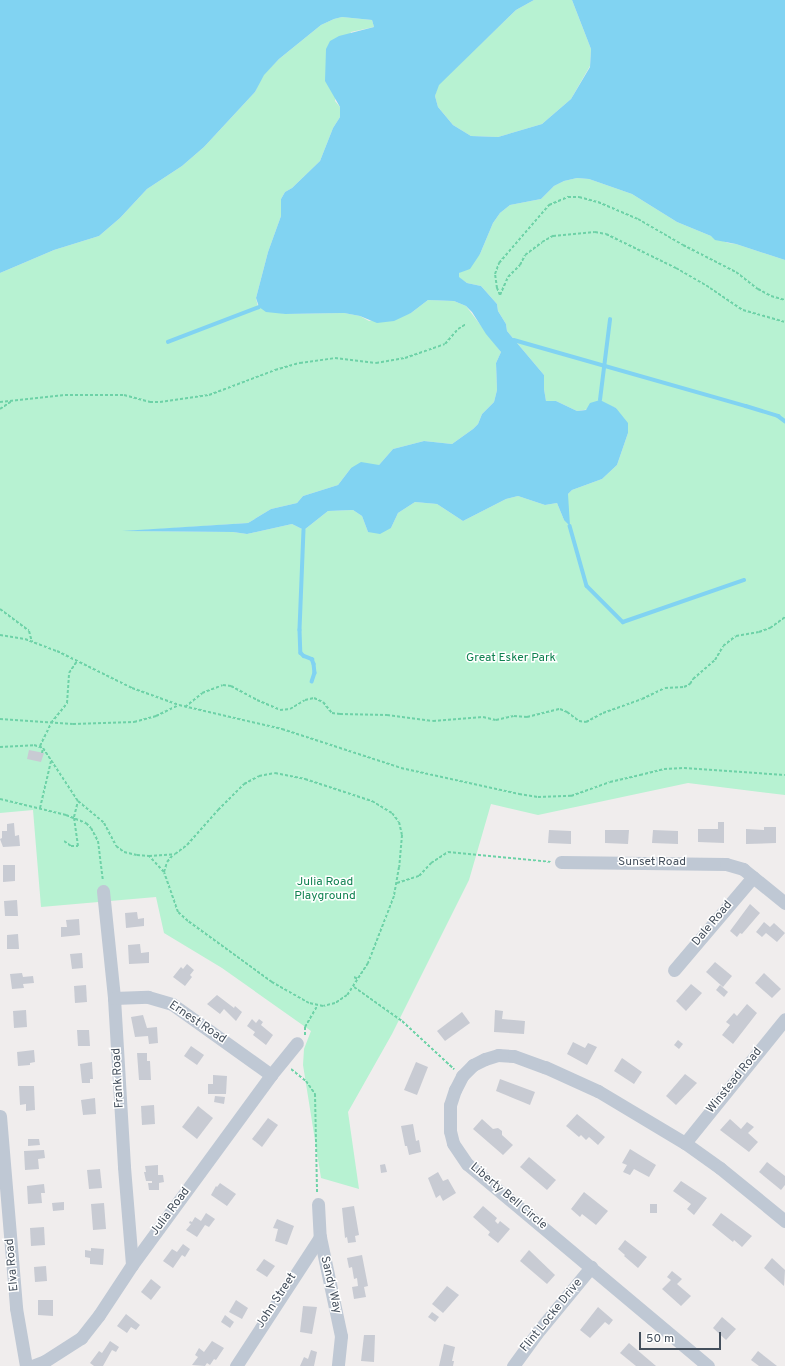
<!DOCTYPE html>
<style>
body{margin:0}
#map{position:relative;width:785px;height:1366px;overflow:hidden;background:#f0eded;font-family:Overpass,sans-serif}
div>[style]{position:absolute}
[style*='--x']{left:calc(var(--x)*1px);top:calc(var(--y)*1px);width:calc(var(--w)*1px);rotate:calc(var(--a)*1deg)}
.green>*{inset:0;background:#b7f2d2}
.water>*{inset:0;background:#81d3f2}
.stream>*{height:3.5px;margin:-1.75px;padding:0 1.75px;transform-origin:1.75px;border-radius:1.75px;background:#81d3f2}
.building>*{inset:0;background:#c8cbd3}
.path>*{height:2px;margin-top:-1px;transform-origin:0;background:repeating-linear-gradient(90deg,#6dd2a7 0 3px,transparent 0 5px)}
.minor>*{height:13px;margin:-6.5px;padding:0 6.5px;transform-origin:6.5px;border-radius:6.5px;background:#bfc8d4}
span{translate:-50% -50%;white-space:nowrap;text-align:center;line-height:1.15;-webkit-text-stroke:3px #fff;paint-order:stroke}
.park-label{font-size:12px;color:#108251}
.street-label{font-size:12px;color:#444f5c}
.scale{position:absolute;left:639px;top:1332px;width:82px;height:18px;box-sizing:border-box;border:2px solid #444f5c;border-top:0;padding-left:5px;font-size:12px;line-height:14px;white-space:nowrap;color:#444f5c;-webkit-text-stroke:3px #fff;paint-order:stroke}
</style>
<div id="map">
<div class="green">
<i style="clip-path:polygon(534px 0,572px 0,591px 49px,590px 66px,571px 99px,542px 124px,498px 137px,471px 136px,453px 125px,438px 107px,435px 96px,438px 85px,516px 10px)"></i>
<i style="clip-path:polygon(342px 17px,372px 20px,374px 27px,351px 32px,335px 101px,340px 107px,340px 117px,333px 128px,320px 161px,292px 188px,285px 192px,281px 199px,281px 216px,268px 252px,256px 298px,258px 307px,285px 314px,344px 313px,360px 316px,369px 321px,411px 313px,428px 300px,454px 301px,466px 306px,501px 352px,496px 363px,497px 390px,494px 402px,482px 414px,478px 424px,473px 429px,452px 444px,424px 441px,393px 449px,379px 465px,351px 468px,338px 485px,303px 496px,297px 503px,271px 509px,248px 523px,130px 531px,233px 532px,247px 534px,292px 524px,304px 530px,328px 511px,353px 510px,362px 516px,368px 532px,391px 528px,398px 513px,415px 502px,437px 504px,463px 521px,506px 499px,518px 496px,545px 505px,557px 503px,564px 520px,568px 494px,572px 490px,602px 479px,617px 465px,628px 433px,616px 408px,610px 406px,577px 411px,556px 401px,546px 401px,544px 389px,544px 375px,507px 331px,506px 324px,498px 311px,497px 304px,481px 286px,467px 283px,458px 277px,459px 273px,480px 254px,493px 223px,500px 213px,510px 205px,541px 199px,554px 186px,564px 181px,577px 178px,589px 179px,632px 194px,677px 222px,728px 243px,736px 244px,785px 260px,785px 795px,688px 783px,538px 815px,491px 804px,469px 880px,392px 1034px,348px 1112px,359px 1189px,321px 1178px,303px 1065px,304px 1049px,311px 1031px,222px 968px,164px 933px,156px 897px,41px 907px,33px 810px,0 813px,0 273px,54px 250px,99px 236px,120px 218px,147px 189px,182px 166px,204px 147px,255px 92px,263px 75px,279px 59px,321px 25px,334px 19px)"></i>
</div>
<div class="water">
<i style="clip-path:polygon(0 0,534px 0,516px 10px,439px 85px,435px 96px,438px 107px,453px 125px,471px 136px,498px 137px,542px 124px,571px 99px,590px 67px,591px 49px,572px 0,785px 0,785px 260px,736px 244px,715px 240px,711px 236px,677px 222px,632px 194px,589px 179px,577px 178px,564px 181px,554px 186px,541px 199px,510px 205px,500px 213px,493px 223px,480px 254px,470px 269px,459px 273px,459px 277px,467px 283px,481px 286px,497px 304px,498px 311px,506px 324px,507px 331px,544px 375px,544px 389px,546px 401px,556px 401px,577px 411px,586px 410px,590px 403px,600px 400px,616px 408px,628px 423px,628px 433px,617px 465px,602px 479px,572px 490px,568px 494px,570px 526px,564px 520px,557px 503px,545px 505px,518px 496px,506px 499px,463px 521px,437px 504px,415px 502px,398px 513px,391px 528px,380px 534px,368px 532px,362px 516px,353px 510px,328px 511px,304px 530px,292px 524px,247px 534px,233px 532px,122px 531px,248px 523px,271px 509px,297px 503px,303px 496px,338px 485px,351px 468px,361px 462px,379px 465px,393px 449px,424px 441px,452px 444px,473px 429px,478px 424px,482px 414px,494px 402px,497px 390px,496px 363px,501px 352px,486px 334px,472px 312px,466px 306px,454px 301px,428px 300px,411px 313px,394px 321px,377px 323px,360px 316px,344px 313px,285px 314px,266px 312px,259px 307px,256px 298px,268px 252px,281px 216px,281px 199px,285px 192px,292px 188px,320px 161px,333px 128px,340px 117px,340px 107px,325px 81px,326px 49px,330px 41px,339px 36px,374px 27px,372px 20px,342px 17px,334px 19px,321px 25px,279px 59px,264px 75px,255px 92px,204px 147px,182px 166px,147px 189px,120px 218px,99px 236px,54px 250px,0 273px)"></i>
</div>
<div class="stream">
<i style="--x:514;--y:340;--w:241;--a:15.9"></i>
<i style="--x:746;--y:406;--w:34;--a:17"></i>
<i style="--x:778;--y:416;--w:9;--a:36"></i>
<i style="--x:168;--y:342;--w:97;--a:-21"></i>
<i style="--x:600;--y:400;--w:81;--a:-82.9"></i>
<i style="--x:570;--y:526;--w:62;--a:74.2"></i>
<i style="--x:587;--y:586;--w:51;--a:45"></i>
<i style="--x:623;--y:622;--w:128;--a:-19.1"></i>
<i style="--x:304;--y:530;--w:100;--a:92.3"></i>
<i style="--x:300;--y:630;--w:23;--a:88"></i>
<i style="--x:301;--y:653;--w:4;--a:45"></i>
<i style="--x:304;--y:656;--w:9;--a:21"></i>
<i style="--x:312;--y:659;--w:5;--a:68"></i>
<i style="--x:314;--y:664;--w:9;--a:84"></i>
<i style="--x:315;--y:673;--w:9;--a:108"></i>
</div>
<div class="building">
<i style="clip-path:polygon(29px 750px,44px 753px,41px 762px,27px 759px)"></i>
<i style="clip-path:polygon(718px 822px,724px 822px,724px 843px,698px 842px,698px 829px,718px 829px)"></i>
<i style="clip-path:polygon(14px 823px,15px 836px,19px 835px,20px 846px,3px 847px,0 839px,2px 838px,2px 831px,7px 831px,7px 824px)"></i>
<i style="clip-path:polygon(764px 827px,776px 827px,776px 843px,746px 844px,746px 829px,764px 830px)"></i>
<i style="clip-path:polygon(549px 830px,571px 831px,571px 844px,548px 843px)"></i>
<i style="clip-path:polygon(605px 830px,629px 830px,628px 844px,605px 843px)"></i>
<i style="clip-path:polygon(653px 830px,678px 831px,678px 844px,652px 843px)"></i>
<i style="clip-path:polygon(3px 865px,15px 865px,15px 881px,3px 882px)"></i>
<i style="clip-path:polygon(17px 900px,18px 916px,5px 916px,4px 901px)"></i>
<i style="clip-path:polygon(750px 904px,760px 913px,742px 934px,740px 933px,737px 937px,730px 931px)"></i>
<i style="clip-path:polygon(137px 912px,138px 919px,144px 918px,144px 926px,126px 928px,125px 913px)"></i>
<i style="clip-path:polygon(79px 919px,80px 935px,61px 937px,61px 927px,67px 927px,66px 920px)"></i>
<i style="clip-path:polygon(764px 922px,770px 927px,774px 923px,785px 933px,777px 942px,766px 933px,762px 937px,756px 932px)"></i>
<i style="clip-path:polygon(18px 934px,19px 949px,7px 949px,7px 935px)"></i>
<i style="clip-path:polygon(140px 944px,141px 953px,149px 952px,149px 963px,129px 964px,128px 945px)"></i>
<i style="clip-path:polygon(82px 953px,83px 968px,72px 969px,70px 954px)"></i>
<i style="clip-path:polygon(715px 962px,732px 976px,723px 987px,706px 972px)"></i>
<i style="clip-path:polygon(187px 964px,194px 970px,190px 975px,192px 977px,185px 986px,173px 977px,181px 967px,183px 969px)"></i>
<i style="clip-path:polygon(22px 973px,23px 977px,33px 976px,34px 983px,23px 984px,24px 988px,12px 989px,10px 974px)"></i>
<i style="clip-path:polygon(764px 973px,781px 989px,772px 998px,755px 983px)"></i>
<i style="clip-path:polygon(691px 984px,702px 993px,686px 1011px,676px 1001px)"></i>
<i style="clip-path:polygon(86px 985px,87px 1002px,75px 1003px,74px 986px)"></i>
<i style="clip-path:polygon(720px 985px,728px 992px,724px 997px,716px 990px)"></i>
<i style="clip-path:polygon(217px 995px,234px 1008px,235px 1006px,242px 1012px,236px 1021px,224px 1009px,220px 1014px,207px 1004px)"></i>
<i style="clip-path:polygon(747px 1004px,757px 1013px,733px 1044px,722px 1035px,730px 1025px,726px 1022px,734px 1013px,737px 1016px)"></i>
<i style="clip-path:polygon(26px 1010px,27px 1027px,14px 1028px,13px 1011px)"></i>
<i style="clip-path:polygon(495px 1010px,503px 1011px,502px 1019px,525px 1021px,524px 1034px,494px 1032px)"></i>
<i style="clip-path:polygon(462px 1012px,470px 1023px,445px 1041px,437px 1031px)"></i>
<i style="clip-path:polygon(143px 1015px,147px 1028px,157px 1027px,158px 1043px,149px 1044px,148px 1036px,135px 1037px,131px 1017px)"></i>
<i style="clip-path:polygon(252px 1019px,256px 1023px,259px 1019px,263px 1022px,261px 1025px,273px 1035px,266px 1045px,253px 1035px,255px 1032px,247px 1026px)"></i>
<i style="clip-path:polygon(77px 1030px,89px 1030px,90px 1046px,78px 1046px)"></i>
<i style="clip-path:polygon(678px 1040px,683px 1044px,679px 1049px,674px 1045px)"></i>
<i style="clip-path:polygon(573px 1042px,585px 1048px,588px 1043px,597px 1047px,587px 1065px,567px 1054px)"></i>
<i style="clip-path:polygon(191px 1046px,204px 1055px,197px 1065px,184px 1056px)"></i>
<i style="clip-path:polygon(34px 1050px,35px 1062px,30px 1063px,30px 1065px,18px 1066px,17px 1052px)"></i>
<i style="clip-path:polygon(137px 1053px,147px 1053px,147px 1061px,150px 1061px,151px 1080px,139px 1080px)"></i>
<i style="clip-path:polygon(622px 1058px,642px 1072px,634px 1084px,614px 1071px)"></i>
<i style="clip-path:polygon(92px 1062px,93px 1079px,90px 1079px,90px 1083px,82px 1083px,80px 1064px)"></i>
<i style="clip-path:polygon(416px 1062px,428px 1067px,417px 1095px,404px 1090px)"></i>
<i style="clip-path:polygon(685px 1074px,697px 1083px,676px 1105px,666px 1096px)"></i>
<i style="clip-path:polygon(213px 1075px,227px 1076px,226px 1094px,208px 1094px,208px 1084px,213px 1084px)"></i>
<i style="clip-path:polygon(500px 1079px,535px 1092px,530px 1105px,496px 1091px)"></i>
<i style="clip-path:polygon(19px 1086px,34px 1086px,35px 1110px,26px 1111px,26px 1104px,20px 1105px)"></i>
<i style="clip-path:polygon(215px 1096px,225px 1097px,224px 1104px,214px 1102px)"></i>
<i style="clip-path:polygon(95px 1098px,96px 1114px,83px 1115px,81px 1100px)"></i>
<i style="clip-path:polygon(154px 1105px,155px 1124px,142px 1125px,141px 1106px)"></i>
<i style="clip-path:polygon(198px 1106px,213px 1118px,197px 1139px,182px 1127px)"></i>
<i style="clip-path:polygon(577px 1114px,605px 1137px,598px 1145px,589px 1137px,586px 1140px,581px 1135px,579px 1137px,566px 1126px)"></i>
<i style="clip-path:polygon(268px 1118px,278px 1125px,262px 1147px,252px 1139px)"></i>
<i style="clip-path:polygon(482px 1119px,493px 1129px,498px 1128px,502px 1131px,502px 1135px,513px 1145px,503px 1155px,473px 1129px)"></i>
<i style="clip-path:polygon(730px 1119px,741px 1129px,747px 1122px,754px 1127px,748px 1133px,758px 1142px,749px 1152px,720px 1130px)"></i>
<i style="clip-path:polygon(413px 1124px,416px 1141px,419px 1140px,421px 1152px,409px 1155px,407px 1146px,405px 1146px,401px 1126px)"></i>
<i style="clip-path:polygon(28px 1139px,39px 1139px,40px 1145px,28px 1146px)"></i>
<i style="clip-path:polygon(630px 1149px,656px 1165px,649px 1177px,634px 1169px,630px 1175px,623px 1172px,627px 1165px,622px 1163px)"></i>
<i style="clip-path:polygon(44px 1150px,45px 1158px,38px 1159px,39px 1169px,25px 1170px,24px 1151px)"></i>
<i style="clip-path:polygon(529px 1157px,556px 1180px,547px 1190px,520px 1167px)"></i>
<i style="clip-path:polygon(767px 1162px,785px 1176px,785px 1185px,781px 1190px,759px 1172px)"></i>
<i style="clip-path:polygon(385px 1164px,387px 1172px,381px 1173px,380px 1165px)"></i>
<i style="clip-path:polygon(158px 1165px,158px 1175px,163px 1175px,164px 1182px,159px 1183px,159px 1190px,149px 1190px,148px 1183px,152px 1183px,152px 1181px,146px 1181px,144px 1172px,146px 1172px,145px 1166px)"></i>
<i style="clip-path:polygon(100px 1169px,102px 1188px,89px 1189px,87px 1170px)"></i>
<i style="clip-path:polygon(438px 1172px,443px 1181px,448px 1179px,456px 1193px,443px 1201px,440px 1195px,436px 1198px,428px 1178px)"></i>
<i style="clip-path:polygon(681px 1181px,707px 1198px,694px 1215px,687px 1209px,691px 1204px,673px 1191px)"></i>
<i style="clip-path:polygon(220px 1183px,236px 1194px,227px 1206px,211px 1195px,216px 1186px,217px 1187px)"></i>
<i style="clip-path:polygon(44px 1184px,45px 1193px,41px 1193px,42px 1203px,28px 1204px,27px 1186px)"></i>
<i style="clip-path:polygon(584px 1192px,608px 1211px,596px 1225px,582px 1214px,580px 1217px,571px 1209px)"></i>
<i style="clip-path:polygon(64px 1202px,64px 1210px,53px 1211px,52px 1203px)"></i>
<i style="clip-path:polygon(104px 1203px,106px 1229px,93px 1230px,91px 1204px)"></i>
<i style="clip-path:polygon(650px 1204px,657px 1204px,657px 1213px,650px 1213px)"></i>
<i style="clip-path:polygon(354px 1206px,359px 1235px,355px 1236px,356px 1242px,348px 1243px,347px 1237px,345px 1238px,342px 1208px)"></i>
<i style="clip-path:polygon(483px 1206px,497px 1218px,495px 1221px,498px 1224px,500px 1221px,510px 1229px,498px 1243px,488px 1235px,490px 1232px,473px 1217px)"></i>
<i style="clip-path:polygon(206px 1213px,215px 1219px,209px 1227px,205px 1225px,197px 1237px,186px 1230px,191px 1224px,189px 1223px,190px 1221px,192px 1222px,195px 1217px,201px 1221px)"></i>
<i style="clip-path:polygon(721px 1213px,752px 1236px,742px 1247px,734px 1240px,733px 1242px,712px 1225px)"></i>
<i style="clip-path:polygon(277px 1219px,294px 1226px,287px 1245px,275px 1241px,278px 1229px,273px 1228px)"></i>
<i style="clip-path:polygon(44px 1227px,45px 1245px,31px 1246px,30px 1228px)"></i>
<i style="clip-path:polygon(625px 1240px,647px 1257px,638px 1268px,624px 1256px,625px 1255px,618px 1249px)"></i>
<i style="clip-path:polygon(183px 1244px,190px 1249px,185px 1257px,182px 1255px,173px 1268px,163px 1261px,172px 1249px,177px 1252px)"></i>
<i style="clip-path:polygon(91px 1248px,104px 1249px,103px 1265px,90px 1264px,90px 1258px,85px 1257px,85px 1250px,91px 1251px)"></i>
<i style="clip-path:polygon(529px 1250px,555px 1275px,547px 1284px,520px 1261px)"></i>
<i style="clip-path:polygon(362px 1255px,368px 1286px,364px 1287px,366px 1297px,354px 1299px,352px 1287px,358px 1286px,357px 1278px,354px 1279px,352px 1267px,349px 1268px,347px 1258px)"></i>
<i style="clip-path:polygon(772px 1258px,785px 1270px,784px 1286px,764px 1268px)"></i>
<i style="clip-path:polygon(264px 1259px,275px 1266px,267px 1277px,256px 1270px)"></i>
<i style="clip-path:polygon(46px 1266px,47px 1281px,35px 1282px,34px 1267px)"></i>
<i style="clip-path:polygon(672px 1271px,682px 1279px,677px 1284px,691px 1296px,681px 1306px,662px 1289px,671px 1280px,667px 1277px)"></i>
<i style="clip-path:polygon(151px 1279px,161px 1287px,151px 1300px,141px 1292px)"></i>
<i style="clip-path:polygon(447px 1286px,459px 1295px,443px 1313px,432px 1304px)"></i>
<i style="clip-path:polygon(38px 1300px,53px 1300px,53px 1316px,38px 1315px)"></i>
<i style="clip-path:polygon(236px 1300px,248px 1308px,242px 1319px,229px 1312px)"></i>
<i style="clip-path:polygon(303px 1306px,317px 1307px,312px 1334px,300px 1332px)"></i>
<i style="clip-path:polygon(598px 1307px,613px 1320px,609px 1325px,605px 1322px,590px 1338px,580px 1330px)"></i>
<i style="clip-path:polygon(432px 1312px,439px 1317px,435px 1322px,428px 1317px)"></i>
<i style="clip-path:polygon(126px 1314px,140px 1325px,136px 1330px,131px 1327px,127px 1333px,117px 1326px)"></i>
<i style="clip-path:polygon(225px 1315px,234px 1322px,230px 1328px,221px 1322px)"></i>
<i style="clip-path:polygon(722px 1317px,736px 1329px,726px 1340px,713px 1328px)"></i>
<i style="clip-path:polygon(364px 1335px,375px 1335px,374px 1362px,361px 1361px)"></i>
<i style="clip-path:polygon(110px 1341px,119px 1347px,116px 1352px,112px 1350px,103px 1366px,94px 1366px,90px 1363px,99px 1351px,102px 1353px)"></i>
<i style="clip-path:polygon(212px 1341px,224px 1348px,216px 1360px,214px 1359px,210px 1365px,207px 1363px,205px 1366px,192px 1365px,198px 1357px,195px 1355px,199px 1348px,204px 1352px)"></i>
<i style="clip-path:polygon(629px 1343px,656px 1366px,636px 1366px,620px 1353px)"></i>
<i style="clip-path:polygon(444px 1344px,455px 1347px,452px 1361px,454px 1361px,453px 1366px,439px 1366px)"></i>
<i style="clip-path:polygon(311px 1350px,317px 1352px,314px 1366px,300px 1366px,304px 1357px,308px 1359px)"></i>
<i style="clip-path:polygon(758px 1351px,777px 1366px,759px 1366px,751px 1360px)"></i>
</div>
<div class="path">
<i style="--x:500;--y:295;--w:8;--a:-113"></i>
<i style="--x:497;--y:288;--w:14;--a:-98"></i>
<i style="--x:495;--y:274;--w:12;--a:-70"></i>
<i style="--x:499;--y:263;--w:77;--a:-49.2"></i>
<i style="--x:549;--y:205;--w:21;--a:-23"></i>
<i style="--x:568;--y:197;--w:11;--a:0"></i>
<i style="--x:579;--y:197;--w:20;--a:15"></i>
<i style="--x:598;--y:202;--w:43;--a:23"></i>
<i style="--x:638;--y:219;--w:52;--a:30"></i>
<i style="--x:683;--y:245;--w:59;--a:27"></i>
<i style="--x:736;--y:272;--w:28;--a:38"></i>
<i style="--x:758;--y:289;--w:15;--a:28"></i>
<i style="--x:771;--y:296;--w:15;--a:16"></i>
<i style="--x:500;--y:295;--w:20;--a:-66"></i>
<i style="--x:508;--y:277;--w:17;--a:-45"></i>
<i style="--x:520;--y:265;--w:11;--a:-63"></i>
<i style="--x:525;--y:255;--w:21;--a:-37"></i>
<i style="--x:542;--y:242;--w:13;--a:-29"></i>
<i style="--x:553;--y:236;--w:42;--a:-5.4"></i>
<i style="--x:595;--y:232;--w:11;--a:10"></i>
<i style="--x:606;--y:234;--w:78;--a:25.9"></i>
<i style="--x:676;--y:268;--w:39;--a:30"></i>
<i style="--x:710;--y:288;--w:40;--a:34"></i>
<i style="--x:743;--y:310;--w:44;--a:15.9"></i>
<i style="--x:0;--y:402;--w:65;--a:-6.1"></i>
<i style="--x:65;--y:395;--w:59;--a:0"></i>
<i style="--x:124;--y:395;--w:27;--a:15"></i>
<i style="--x:150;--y:402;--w:10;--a:0"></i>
<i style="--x:160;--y:402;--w:49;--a:-8.1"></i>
<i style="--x:209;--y:395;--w:71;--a:-20.7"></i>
<i style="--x:275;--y:370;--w:26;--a:-16"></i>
<i style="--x:300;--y:363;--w:35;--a:-8"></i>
<i style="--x:335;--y:358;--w:41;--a:7"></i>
<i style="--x:376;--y:363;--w:29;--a:-10"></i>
<i style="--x:405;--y:358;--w:42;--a:-19.3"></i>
<i style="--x:445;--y:344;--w:20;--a:-49"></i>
<i style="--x:458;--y:329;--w:9;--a:-32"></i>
<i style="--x:0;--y:409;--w:14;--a:-34"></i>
<i style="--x:0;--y:609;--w:36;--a:37"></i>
<i style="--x:29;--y:631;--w:11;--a:75"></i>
<i style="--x:0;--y:635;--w:25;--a:9"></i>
<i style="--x:25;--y:639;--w:34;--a:21"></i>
<i style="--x:57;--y:651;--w:84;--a:26.3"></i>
<i style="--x:132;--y:688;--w:50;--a:19.9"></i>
<i style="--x:179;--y:705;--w:106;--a:13.1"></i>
<i style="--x:282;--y:729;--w:125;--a:18.1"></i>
<i style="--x:401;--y:768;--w:121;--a:12.4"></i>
<i style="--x:519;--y:794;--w:19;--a:9"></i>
<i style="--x:538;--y:797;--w:33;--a:-2"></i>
<i style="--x:571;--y:796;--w:41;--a:-19.7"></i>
<i style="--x:610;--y:782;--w:31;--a:-13"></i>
<i style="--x:640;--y:775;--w:25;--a:-14"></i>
<i style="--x:664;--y:769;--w:20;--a:-3"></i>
<i style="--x:684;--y:768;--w:101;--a:4"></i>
<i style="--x:185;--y:707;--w:22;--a:-39"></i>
<i style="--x:202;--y:693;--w:22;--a:-21"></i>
<i style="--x:223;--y:685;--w:8;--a:7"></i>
<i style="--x:231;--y:686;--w:30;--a:28"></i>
<i style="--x:257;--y:700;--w:25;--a:23"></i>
<i style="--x:280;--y:710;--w:10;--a:-6"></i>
<i style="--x:290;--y:709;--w:17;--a:-31"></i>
<i style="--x:305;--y:700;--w:9;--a:-13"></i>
<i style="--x:314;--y:698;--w:10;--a:24"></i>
<i style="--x:323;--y:702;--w:14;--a:51"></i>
<i style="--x:332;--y:713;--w:8;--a:7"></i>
<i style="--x:340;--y:714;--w:47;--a:1.2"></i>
<i style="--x:387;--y:715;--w:46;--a:7.4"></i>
<i style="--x:433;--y:721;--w:50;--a:-4.6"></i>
<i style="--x:483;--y:717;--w:13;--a:13"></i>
<i style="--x:496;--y:720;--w:18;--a:-13"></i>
<i style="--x:514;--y:716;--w:13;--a:4"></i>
<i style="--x:527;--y:717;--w:34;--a:-14"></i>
<i style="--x:560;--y:709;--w:8;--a:23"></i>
<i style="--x:567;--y:712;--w:15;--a:37"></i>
<i style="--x:579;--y:721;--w:7;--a:8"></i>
<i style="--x:586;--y:722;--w:19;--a:-28"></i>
<i style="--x:603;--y:713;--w:41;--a:-19.7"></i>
<i style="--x:642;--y:699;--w:25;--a:-26"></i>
<i style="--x:665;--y:688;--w:19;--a:-3"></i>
<i style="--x:684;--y:687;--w:7;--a:-27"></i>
<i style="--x:690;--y:684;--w:6;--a:-59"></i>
<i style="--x:693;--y:679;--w:29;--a:-41"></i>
<i style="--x:715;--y:660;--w:16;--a:-60"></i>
<i style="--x:723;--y:646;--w:16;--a:-38"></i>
<i style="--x:736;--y:636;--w:23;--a:-10"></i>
<i style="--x:759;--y:632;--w:12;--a:-20"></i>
<i style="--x:770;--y:628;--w:19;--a:-36"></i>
<i style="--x:0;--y:719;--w:73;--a:3.9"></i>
<i style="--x:73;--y:724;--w:61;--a:-1.9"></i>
<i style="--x:134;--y:722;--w:23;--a:-15"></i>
<i style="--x:156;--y:716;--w:25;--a:-26"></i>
<i style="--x:40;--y:746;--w:25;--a:-64"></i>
<i style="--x:51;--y:723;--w:26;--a:-51"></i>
<i style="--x:67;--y:703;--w:30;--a:-86"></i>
<i style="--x:69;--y:673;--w:14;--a:-56"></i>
<i style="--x:0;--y:747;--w:34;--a:-3"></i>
<i style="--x:34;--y:745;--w:9;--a:18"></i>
<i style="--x:43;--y:748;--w:64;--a:56.6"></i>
<i style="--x:78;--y:801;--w:34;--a:40"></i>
<i style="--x:104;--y:823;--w:26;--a:62"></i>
<i style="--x:116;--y:846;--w:10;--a:37"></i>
<i style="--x:124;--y:852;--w:13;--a:13"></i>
<i style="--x:137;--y:855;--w:12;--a:5"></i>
<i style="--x:149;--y:856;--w:26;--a:-4"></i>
<i style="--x:175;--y:854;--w:15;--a:-37"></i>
<i style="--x:187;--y:845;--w:47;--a:-48.5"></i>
<i style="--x:218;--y:810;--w:37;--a:-45"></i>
<i style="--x:244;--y:784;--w:17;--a:-28"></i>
<i style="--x:259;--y:776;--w:16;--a:-11"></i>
<i style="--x:275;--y:773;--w:31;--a:11"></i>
<i style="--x:305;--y:779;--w:71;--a:18.2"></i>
<i style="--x:372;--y:801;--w:23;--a:31"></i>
<i style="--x:392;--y:813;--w:11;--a:52"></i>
<i style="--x:399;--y:822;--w:13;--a:77"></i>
<i style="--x:402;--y:835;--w:32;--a:95"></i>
<i style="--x:399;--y:867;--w:29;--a:100"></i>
<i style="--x:394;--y:896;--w:72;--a:111.2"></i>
<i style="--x:368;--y:963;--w:38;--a:123"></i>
<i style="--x:347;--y:995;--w:14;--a:146"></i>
<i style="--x:335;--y:1003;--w:12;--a:166"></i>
<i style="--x:323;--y:1006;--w:14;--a:-168"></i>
<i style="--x:309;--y:1003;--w:43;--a:-150.4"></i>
<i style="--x:272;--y:982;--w:104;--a:-144"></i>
<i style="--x:188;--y:921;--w:13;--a:-138"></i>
<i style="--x:178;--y:912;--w:42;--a:-109.3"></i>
<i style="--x:164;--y:872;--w:22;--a:-133"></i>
<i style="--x:42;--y:753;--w:5;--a:-79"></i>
<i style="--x:0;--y:799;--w:68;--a:13.6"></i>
<i style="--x:66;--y:815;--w:22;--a:22"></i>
<i style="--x:86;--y:823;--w:7;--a:45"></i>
<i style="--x:91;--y:828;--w:15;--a:62"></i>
<i style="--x:98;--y:841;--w:39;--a:83"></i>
<i style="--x:40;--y:808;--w:48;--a:-76.8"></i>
<i style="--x:64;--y:841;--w:9;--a:36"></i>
<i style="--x:71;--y:846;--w:7;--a:0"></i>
<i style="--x:78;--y:846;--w:29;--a:-98"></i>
<i style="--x:74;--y:817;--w:16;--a:-76"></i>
<i style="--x:164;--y:872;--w:10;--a:-73"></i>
<i style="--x:167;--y:862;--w:8;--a:-50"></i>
<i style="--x:397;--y:883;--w:23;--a:-18"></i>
<i style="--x:419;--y:876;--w:18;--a:-47"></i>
<i style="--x:431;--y:863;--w:20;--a:-33"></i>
<i style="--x:448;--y:852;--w:103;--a:5.5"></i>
<i style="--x:354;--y:977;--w:4;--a:27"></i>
<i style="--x:354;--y:987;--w:59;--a:35.3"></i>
<i style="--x:402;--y:1021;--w:71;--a:42.7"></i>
<i style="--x:305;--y:1035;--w:8;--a:-90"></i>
<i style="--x:305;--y:1027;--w:24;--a:-60"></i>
<i style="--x:291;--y:1069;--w:19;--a:39"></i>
<i style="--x:306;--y:1081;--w:16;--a:55"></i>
<i style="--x:315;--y:1094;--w:98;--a:88.8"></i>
</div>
<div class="minor">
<i style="--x:561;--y:862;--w:165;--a:0.7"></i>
<i style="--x:726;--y:864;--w:18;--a:16"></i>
<i style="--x:743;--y:869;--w:54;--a:39"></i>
<i style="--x:103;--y:891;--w:108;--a:84.1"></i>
<i style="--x:114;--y:998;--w:169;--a:86.6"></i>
<i style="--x:124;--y:1167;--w:98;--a:85.3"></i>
<i style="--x:674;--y:970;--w:122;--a:-49.7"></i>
<i style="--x:114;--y:998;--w:34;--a:-2"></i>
<i style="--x:148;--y:997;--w:25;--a:16"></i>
<i style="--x:172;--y:1004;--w:122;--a:35.6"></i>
<i style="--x:0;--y:1116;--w:193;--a:85.2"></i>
<i style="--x:16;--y:1308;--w:59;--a:80.2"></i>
<i style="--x:685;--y:1143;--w:159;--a:-51.1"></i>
<i style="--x:318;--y:1204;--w:33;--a:87"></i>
<i style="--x:320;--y:1237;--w:101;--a:78"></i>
<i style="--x:341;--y:1336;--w:30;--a:96"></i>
<i style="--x:32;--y:1366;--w:14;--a:-21"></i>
<i style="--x:45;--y:1361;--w:43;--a:-32.6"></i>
<i style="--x:81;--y:1338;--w:29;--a:-52"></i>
<i style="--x:99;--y:1315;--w:60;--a:-56.6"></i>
<i style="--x:132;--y:1265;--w:235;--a:-53.8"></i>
<i style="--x:271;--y:1075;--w:41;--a:-50.9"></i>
<i style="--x:236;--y:1366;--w:154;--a:-56.9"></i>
<i style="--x:513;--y:1366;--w:39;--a:-54"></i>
<i style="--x:536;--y:1334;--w:87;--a:-50.6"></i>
<i style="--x:708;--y:1366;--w:314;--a:-140"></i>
<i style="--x:467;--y:1164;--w:25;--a:-124"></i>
<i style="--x:453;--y:1143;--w:12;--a:-104"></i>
<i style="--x:450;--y:1131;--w:26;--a:-90"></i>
<i style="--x:450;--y:1105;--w:16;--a:-72"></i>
<i style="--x:455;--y:1090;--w:16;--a:-63"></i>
<i style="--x:462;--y:1076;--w:16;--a:-45"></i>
<i style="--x:473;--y:1065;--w:13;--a:-27"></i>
<i style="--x:485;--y:1059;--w:14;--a:-17"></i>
<i style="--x:498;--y:1055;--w:16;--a:4"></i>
<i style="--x:514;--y:1056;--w:33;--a:20"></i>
<i style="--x:545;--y:1067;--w:58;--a:24.4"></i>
<i style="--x:598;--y:1091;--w:101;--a:30.9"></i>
<i style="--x:685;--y:1143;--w:43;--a:35.5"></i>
<i style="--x:720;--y:1168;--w:84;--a:39.2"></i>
</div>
<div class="park-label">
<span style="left:511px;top:659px">Great Esker Park</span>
<span style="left:325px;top:890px">Julia Road<br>Playground</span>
</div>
<div class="street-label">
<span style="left:652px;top:863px">Sunset Road</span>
<span style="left:713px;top:924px;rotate:-50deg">Dale Road</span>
<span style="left:197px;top:1023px;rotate:34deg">Ernest Road</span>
<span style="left:119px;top:1078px;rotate:-93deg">Frank Road</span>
<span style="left:735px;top:1081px;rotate:-51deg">Winstead Road</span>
<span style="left:508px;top:1197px;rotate:40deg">Liberty Bell Circle</span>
<span style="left:171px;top:1212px;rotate:-53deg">Julia Road</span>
<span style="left:13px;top:1265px;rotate:-95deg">Elva Road</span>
<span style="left:330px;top:1285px;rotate:77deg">Sandy Way</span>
<span style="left:277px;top:1301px;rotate:-57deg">John Street</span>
<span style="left:552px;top:1316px;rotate:-51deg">Flint Locke Drive</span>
</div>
<div class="scale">50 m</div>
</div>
